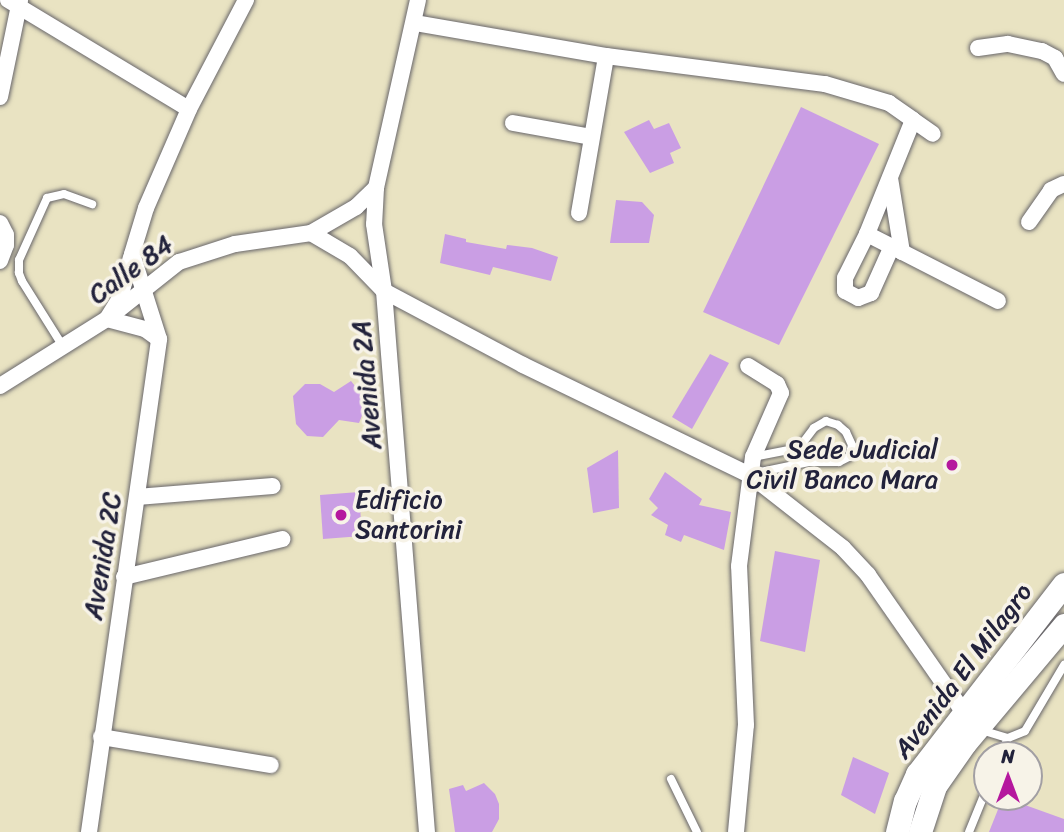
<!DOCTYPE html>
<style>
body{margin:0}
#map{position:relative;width:1064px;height:832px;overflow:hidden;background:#e9e3c2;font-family:Sriracha,sans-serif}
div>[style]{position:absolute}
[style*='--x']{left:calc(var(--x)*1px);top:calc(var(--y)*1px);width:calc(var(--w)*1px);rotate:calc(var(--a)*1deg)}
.building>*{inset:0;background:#ca9ee4}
.roads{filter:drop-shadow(0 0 2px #68666a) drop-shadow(0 0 2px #68666a)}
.lane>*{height:8px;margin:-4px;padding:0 4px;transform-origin:4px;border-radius:4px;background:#fff}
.street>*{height:16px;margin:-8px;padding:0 8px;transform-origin:8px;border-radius:8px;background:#fff}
.secondary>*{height:23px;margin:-11.5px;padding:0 11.5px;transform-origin:11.5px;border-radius:11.5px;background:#fff}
.dots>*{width:19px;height:19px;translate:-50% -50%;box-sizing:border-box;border:4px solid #f7f3e8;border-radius:50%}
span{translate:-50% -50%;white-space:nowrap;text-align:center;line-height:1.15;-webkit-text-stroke:7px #f7f3e8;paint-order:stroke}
.street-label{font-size:26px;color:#22223b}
.poi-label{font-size:26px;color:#22223b}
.right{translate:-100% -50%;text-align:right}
.left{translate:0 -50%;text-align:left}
.north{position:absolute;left:973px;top:741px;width:70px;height:70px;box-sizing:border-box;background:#f7f3e8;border:2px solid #a29fa3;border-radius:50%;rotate:0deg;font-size:19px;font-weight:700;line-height:28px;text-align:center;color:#22223b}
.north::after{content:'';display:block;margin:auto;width:24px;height:32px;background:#b5179e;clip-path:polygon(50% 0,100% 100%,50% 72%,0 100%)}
</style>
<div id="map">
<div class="building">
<i style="clip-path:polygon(801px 107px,879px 144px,779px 345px,703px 312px)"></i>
<i style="clip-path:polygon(649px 120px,654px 129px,669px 123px,681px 148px,670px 153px,674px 163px,650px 173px,624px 132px)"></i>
<i style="clip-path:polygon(616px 200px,642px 202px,654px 215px,649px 243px,610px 243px)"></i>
<i style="clip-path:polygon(445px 234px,466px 239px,466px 242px,506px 249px,507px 245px,532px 248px,558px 257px,551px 281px,493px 267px,490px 275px,440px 263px)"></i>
<i style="clip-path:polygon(710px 354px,729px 363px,692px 429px,672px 417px)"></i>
<i style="clip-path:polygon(351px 381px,363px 396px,365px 408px,359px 423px,339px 420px,323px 437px,307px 436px,296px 424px,293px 396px,305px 384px,320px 384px,334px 392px)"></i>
<i style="clip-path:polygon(618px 450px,619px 508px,593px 513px,587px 468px)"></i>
<i style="clip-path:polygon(665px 472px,702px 499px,699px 505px,731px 512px,724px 550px,684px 535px,681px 542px,665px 535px,668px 525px,651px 515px,658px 508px,649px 499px)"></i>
<i style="clip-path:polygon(359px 492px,362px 536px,323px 539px,320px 495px)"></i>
<i style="clip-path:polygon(775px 551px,820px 560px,805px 652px,760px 641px)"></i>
<i style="clip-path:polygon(853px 757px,889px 773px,875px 814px,841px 795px)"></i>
<i style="clip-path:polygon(484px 783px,495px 794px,499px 804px,499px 819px,492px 832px,455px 832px,449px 789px,463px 785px,466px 791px)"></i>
<i style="clip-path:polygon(1003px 797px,1064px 819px,1064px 832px,989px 832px)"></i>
</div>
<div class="roads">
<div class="lane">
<i style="--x:64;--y:348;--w:79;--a:-122.1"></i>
<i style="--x:22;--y:281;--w:9;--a:-111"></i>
<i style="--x:19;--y:273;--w:13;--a:-90"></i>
<i style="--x:19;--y:260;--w:68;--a:-65.7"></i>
<i style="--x:47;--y:198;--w:17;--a:-13"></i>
<i style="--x:64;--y:194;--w:30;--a:20"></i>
<i style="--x:751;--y:474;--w:59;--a:-11.7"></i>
<i style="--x:809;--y:462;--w:30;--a:0"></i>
<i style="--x:839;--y:462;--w:11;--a:-27"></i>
<i style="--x:849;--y:457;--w:12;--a:-76"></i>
<i style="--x:852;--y:445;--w:14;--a:-115"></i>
<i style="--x:846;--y:432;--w:11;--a:-139"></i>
<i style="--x:838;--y:425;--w:13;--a:-162"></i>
<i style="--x:826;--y:421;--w:14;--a:150"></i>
<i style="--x:814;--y:428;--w:25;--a:127"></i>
<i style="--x:799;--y:448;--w:47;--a:168.9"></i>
<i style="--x:981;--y:730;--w:28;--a:17"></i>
<i style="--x:1008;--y:738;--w:18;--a:-22"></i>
<i style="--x:1025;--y:731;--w:77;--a:-59.4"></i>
<i style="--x:1001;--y:755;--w:18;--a:-68"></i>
<i style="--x:671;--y:779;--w:59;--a:63.9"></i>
<i style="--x:969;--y:832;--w:48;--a:-67.8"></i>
</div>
<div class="street">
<i style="--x:8;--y:0;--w:211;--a:31.1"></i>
<i style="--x:418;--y:0;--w:193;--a:102.6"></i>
<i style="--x:376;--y:188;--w:36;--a:93"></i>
<i style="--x:374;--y:224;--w:68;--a:81.5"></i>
<i style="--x:384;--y:291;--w:543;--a:85.46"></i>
<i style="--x:415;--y:23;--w:194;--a:9.8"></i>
<i style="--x:606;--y:56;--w:221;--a:7.3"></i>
<i style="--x:825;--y:84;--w:67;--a:16.5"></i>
<i style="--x:889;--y:103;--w:29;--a:35"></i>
<i style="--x:913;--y:120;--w:123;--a:112"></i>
<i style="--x:867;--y:234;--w:49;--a:116.6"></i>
<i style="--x:845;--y:278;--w:13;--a:90"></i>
<i style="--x:845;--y:291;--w:15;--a:28"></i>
<i style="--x:858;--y:298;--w:14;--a:-21"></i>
<i style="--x:871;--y:293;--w:51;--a:-65.9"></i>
<i style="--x:978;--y:48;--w:30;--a:-8"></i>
<i style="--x:1008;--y:44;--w:35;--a:12"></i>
<i style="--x:1042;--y:51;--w:15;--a:28"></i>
<i style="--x:1055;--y:58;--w:18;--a:61"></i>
<i style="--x:0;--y:97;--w:99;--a:-78.3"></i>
<i style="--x:913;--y:120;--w:24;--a:35"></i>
<i style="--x:513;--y:123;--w:79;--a:10.2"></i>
<i style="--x:890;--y:178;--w:75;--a:80.8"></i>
<i style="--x:579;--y:213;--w:159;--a:-80.2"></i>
<i style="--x:1029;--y:222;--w:39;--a:-55"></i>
<i style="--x:1051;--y:190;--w:14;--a:-25"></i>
<i style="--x:0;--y:223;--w:13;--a:63"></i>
<i style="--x:6;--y:235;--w:10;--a:90"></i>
<i style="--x:6;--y:245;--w:17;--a:111"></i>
<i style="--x:311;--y:233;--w:45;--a:30.5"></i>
<i style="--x:350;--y:256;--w:49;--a:45.8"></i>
<i style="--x:384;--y:291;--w:157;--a:28"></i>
<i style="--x:523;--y:365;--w:252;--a:25.9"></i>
<i style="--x:750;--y:475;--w:118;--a:38.1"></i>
<i style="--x:843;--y:548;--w:37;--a:47"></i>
<i style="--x:868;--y:575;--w:178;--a:55.1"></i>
<i style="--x:867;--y:234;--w:147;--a:27.1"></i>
<i style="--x:131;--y:257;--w:42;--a:105"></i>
<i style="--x:120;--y:298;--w:25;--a:122"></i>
<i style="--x:107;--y:319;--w:39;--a:15"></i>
<i style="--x:145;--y:329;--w:17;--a:36"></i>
<i style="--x:0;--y:386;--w:126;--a:-32.1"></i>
<i style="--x:107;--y:319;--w:92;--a:-38.4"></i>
<i style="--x:179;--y:262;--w:59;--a:-17.8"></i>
<i style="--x:235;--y:244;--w:77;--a:-8.2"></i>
<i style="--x:311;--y:233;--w:52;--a:-30"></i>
<i style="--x:356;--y:207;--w:28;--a:-44"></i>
<i style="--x:137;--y:497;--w:136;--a:-4.6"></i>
<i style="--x:124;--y:577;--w:163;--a:-13.5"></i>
<i style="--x:101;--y:737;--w:172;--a:9.4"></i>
<i style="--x:89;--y:832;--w:498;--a:-81.9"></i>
<i style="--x:159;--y:339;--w:89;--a:-107.6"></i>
<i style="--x:132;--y:254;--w:48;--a:-73.1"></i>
<i style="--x:146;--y:208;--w:108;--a:-66.5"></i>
<i style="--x:189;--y:109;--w:123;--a:-62.4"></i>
<i style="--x:736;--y:832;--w:107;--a:-84.7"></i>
<i style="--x:746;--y:725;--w:159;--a:-92.5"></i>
<i style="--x:739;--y:566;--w:110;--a:-82.7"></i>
<i style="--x:753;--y:457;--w:70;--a:-66.4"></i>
<i style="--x:781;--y:393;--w:10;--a:-114"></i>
<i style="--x:777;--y:384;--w:34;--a:-148"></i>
</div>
<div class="secondary">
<i style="--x:897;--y:832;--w:32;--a:-76"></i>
<i style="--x:905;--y:801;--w:30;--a:-66"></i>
<i style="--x:917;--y:774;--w:240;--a:-52.3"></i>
<i style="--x:920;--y:832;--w:48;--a:-71.9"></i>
<i style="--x:935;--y:786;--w:52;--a:-55.1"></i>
<i style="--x:965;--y:743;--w:154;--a:-50"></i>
</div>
</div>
<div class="dots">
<i style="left:952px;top:465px;background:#b5179e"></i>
<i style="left:341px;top:515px;background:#b5179e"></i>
</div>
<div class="street-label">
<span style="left:131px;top:270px;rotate:-36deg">Calle 84</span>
<span style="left:367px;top:385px;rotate:-95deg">Avenida 2A</span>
<span style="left:103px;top:556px;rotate:-81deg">Avenida 2C</span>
<span style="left:963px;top:671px;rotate:-53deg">Avenida El Milagro</span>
</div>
<div class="poi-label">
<span class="right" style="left:938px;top:465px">Sede Judicial<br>Civil Banco Mara</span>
<span class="left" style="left:355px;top:515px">Edificio<br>Santorini</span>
</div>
<div class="north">N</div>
</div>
